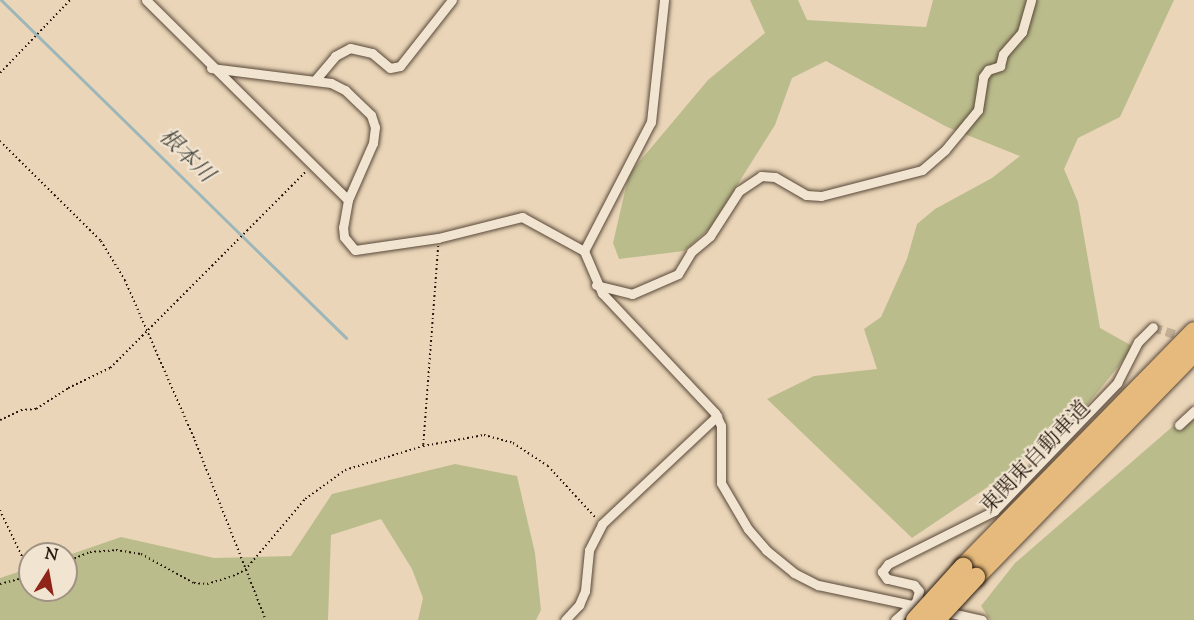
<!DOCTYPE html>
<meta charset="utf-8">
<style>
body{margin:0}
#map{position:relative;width:1194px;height:620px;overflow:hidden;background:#ead5b8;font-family:"Sorts Mill Goudy","Noto Serif JP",serif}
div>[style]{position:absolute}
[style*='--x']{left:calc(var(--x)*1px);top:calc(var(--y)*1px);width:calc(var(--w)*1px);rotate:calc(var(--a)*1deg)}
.green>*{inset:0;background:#bbbc8c}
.stream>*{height:3px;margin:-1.5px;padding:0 1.5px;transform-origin:1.5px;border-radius:1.5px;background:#9cb6b9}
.minor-tunnel>*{height:9px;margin-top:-4.5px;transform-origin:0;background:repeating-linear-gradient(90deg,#c3af96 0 9px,transparent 0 13.5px)}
.path>*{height:1.5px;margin-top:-0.75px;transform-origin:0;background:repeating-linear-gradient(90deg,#27190d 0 1.5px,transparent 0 4.5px)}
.roads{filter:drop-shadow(0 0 2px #584838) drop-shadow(0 0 2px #584838)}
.minor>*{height:9px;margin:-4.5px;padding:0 4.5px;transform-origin:4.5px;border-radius:4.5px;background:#f1e4d1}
.motorway>*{height:18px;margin:-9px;padding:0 9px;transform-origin:9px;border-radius:9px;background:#e5ba7c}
.bridges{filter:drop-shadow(0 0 2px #27190d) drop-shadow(0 0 2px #27190d)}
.motorway-bridge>*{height:18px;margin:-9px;padding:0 9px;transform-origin:9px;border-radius:9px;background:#e5ba7c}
span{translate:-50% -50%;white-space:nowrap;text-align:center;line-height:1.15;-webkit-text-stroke:4.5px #f1e4d1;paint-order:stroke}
.street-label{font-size:21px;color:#27190d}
.water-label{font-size:22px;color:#4a4841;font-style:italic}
.north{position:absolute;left:18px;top:542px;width:60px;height:60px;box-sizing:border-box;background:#f1e4d1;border:2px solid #a09383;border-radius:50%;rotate:11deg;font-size:16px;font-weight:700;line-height:24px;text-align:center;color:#27190d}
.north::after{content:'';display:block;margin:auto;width:21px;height:27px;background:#8f2418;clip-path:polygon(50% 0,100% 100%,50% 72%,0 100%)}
</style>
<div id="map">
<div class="green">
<i style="clip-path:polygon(750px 0,798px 0,807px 20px,926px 27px,933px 0,1174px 0,1120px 117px,1078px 138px,1064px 169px,1078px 202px,1100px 328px,1134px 347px,1084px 409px,1001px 478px,912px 538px,767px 399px,814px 376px,877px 369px,864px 329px,881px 317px,907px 259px,917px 224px,935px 209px,992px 178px,1020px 156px,947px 127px,826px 61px,792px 78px,775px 125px,710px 228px,684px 251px,619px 259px,613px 243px,629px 174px,708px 80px,765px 33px)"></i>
<i style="clip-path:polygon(1194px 408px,1194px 620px,990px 620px,981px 606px,1015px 563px)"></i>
<i style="clip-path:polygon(455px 464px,517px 476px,535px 553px,541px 610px,536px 620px,418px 620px,423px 598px,412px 569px,381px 519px,331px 535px,328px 620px,0 620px,0 578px,30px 568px,30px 590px,66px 590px,66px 556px,121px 537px,214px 558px,291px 556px,332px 494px)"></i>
</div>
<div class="stream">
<i style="--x:1;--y:0;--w:483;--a:44.4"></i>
</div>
<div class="minor-tunnel">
<i style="--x:1153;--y:327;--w:38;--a:18"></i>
</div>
<div class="path">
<i style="--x:0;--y:73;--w:101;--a:-46.2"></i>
<i style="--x:0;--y:141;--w:142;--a:44.7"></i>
<i style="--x:101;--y:241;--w:46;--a:58.4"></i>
<i style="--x:125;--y:280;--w:175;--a:66.4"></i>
<i style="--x:195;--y:440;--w:193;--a:68.5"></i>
<i style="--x:0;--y:420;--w:23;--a:-25"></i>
<i style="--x:21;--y:410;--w:15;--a:-4"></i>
<i style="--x:36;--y:409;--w:38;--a:-33"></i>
<i style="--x:68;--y:388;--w:47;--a:-25.5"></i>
<i style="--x:110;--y:368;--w:278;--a:-45.1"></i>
<i style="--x:423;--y:445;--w:200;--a:-85.7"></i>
<i style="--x:0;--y:510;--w:70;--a:64.5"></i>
<i style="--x:66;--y:562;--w:26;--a:-23"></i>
<i style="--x:90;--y:552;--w:26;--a:-4"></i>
<i style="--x:116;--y:550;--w:25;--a:9"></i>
<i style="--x:141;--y:554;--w:60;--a:28.7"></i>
<i style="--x:194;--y:583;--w:13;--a:4"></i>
<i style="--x:207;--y:584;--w:27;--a:-17"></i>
<i style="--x:233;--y:576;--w:13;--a:-27"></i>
<i style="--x:245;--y:570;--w:93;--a:-49.8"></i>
<i style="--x:305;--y:499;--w:49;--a:-35.9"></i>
<i style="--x:345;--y:470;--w:82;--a:-17.1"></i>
<i style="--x:423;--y:446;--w:62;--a:-10.2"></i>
<i style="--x:484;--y:435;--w:30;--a:15"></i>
<i style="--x:513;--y:443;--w:42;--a:33.3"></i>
<i style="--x:548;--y:466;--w:71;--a:47.3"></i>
<i style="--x:0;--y:584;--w:31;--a:-15"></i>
</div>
<div class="roads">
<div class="minor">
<i style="--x:146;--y:0;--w:284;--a:44.7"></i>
<i style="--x:211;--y:68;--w:121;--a:7.1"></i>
<i style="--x:331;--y:83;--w:16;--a:27"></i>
<i style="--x:345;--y:90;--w:36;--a:44"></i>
<i style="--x:371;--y:115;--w:13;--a:72"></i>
<i style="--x:375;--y:127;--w:16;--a:97"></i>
<i style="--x:373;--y:143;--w:62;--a:113.7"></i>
<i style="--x:348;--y:200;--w:27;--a:100"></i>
<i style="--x:343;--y:227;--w:10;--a:84"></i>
<i style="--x:344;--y:237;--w:17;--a:50"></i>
<i style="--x:355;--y:250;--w:84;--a:-8.2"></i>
<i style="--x:438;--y:238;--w:87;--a:-14"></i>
<i style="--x:522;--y:217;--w:71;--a:28.7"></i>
<i style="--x:584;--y:251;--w:46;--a:66.8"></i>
<i style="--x:602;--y:293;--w:165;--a:46.7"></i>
<i style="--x:715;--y:413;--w:14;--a:65"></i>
<i style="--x:721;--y:426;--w:57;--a:90"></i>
<i style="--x:721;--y:483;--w:53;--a:59.6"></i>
<i style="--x:748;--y:529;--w:28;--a:49"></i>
<i style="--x:766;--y:550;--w:36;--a:39"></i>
<i style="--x:794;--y:573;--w:27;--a:27"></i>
<i style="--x:818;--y:585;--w:110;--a:12"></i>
<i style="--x:316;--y:79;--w:30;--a:-50"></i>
<i style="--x:335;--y:56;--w:17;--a:-28"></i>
<i style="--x:350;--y:48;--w:23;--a:13"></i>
<i style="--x:372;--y:53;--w:23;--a:40"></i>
<i style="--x:390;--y:68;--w:10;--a:-11"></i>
<i style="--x:400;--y:66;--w:84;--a:-51.8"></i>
<i style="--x:584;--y:251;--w:145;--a:-62.6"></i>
<i style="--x:651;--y:122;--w:123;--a:-83.9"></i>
<i style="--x:596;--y:285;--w:37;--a:14"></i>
<i style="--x:632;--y:294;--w:50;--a:-23.5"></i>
<i style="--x:678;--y:274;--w:26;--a:-59"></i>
<i style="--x:691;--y:252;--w:25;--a:-40"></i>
<i style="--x:710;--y:236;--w:54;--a:-57.2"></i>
<i style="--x:739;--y:191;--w:27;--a:-34"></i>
<i style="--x:761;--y:176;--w:14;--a:4"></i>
<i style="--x:775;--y:177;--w:36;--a:30"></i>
<i style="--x:806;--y:195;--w:15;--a:4"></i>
<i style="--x:821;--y:196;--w:104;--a:-14.4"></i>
<i style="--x:922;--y:170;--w:30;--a:-41"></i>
<i style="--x:945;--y:150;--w:52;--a:-50.5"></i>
<i style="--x:978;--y:110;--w:33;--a:-81"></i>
<i style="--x:983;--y:77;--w:9;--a:-54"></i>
<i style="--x:988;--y:70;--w:13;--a:-18"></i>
<i style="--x:1000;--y:66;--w:12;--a:-76"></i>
<i style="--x:1003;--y:54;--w:29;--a:-49"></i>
<i style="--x:1022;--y:32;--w:33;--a:-74"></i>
<i style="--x:1179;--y:425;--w:21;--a:-43"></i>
<i style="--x:942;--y:611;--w:41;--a:12.7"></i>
<i style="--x:565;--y:620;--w:21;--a:-47"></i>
<i style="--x:579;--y:605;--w:15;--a:-67"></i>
<i style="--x:585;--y:591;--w:41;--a:-84.4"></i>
<i style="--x:589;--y:550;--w:29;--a:-63"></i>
<i style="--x:602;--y:524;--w:158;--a:-43.2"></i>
<i style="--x:895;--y:620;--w:28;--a:-41"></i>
<i style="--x:916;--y:602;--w:11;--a:-75"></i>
<i style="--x:919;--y:591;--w:8;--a:-130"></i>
<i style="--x:914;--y:585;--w:28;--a:-167"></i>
<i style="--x:887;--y:579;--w:9;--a:-126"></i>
<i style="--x:882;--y:572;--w:10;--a:-53"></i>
<i style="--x:888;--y:564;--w:119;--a:-26.6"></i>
<i style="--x:994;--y:511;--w:178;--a:-46.1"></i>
<i style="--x:1117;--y:383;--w:46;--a:-62.9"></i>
<i style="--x:1138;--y:342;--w:21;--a:-45"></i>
</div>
<div class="motorway">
<i style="--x:963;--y:567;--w:330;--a:-45.6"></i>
<i style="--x:976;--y:577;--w:313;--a:-45.8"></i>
</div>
</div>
<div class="bridges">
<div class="motorway-bridge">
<i style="--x:915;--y:620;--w:72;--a:-47.8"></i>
<i style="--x:936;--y:620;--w:59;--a:-47.1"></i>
</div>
</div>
<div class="street-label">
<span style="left:1036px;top:458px;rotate:-46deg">東関東自動車道</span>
</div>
<div class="water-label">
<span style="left:185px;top:157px;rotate:44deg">根本川</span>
</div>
<div class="north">N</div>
</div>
